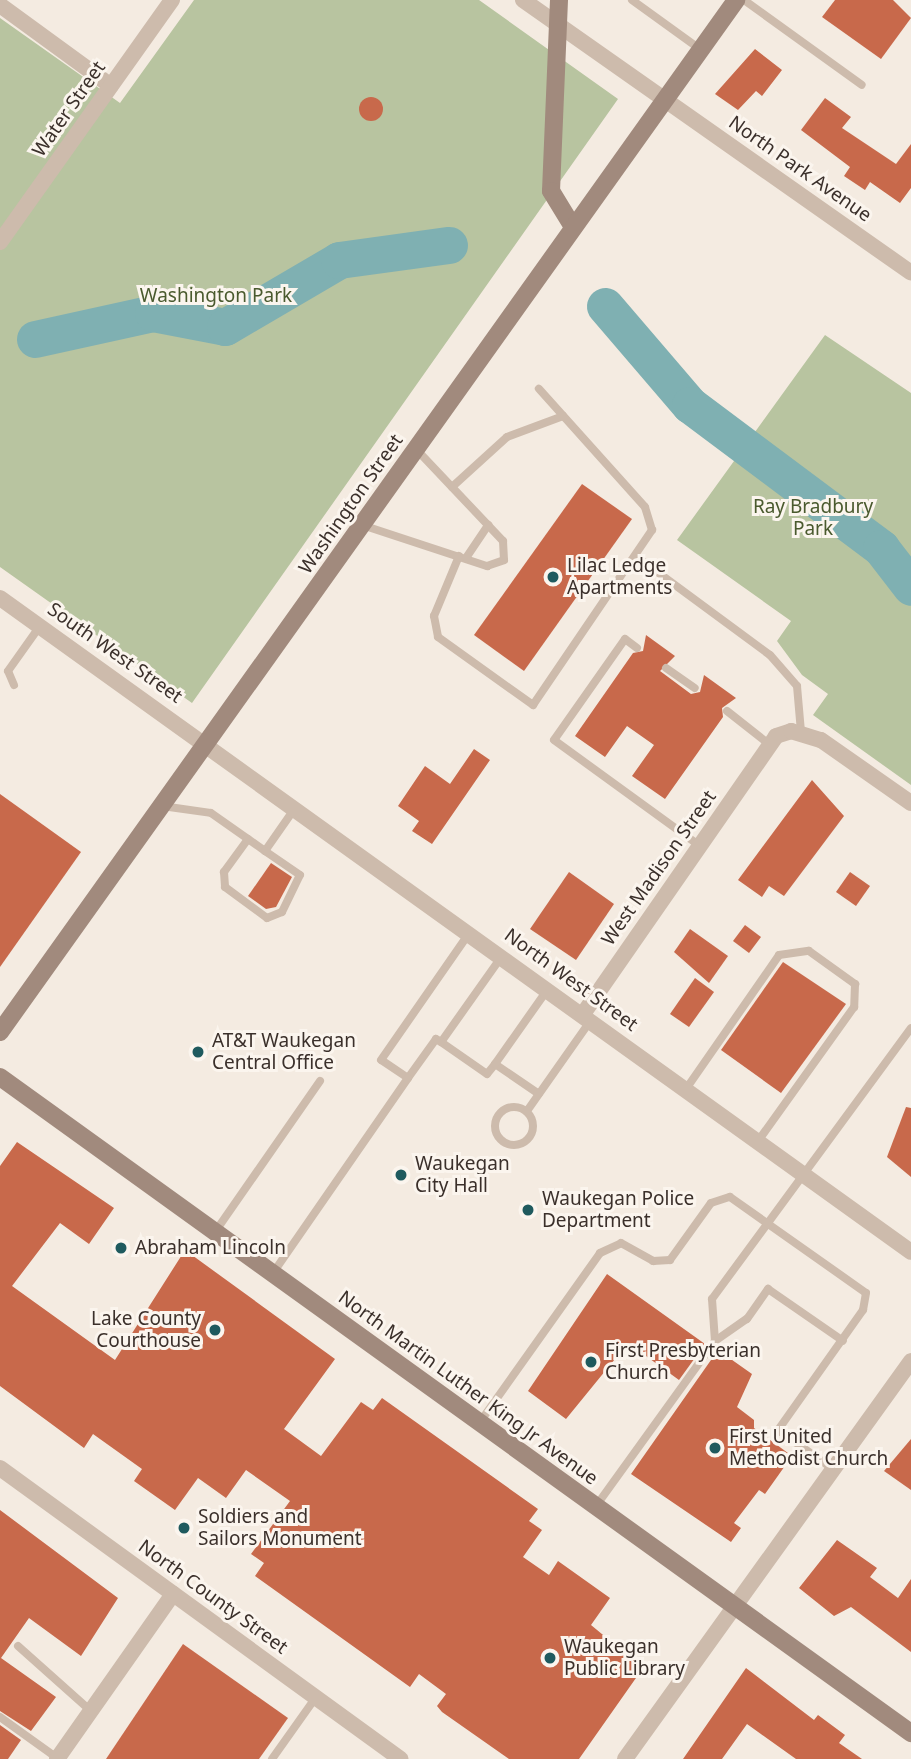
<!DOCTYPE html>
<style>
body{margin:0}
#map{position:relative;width:911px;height:1759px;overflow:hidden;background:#f4ebe1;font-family:"Noto Sans",sans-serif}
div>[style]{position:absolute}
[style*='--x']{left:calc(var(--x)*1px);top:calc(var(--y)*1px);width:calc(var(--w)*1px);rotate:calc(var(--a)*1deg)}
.green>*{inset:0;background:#b8c4a0}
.river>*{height:37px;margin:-18.5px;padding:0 18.5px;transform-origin:18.5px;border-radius:18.5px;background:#7fb0b2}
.building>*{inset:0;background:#c8694b}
.round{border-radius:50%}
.lane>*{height:8px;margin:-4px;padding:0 4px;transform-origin:4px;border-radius:4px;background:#cdbbac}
.lane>.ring{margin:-4px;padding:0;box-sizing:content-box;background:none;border:8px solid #cdbbac;border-radius:50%}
.street>*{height:16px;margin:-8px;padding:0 8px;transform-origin:8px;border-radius:8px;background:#cdbbac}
.secondary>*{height:18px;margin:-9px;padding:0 9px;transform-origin:9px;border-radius:9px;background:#a18a7d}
.dots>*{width:19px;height:19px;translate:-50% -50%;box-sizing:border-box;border:4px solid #fbf5ee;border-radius:50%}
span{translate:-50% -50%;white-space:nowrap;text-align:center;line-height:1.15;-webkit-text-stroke:6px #fbf5ee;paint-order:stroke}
.street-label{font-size:19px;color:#3b302b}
.park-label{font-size:19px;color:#4a5a2e}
.poi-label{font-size:19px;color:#3b302b}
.left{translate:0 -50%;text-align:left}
.right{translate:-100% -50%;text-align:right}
</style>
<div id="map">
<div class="green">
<i style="clip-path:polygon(194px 0,479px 0,618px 99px,192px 703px,0 567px,0 18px,120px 103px)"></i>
<i style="clip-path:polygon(825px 335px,911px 393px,911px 785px,813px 715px,828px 694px,802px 675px,777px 641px,791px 621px,677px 540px)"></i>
</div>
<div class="river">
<i style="--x:605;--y:306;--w:130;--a:49.4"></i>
<i style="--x:690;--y:405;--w:239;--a:36.8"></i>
<i style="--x:881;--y:548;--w:49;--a:52.4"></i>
<i style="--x:35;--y:339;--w:121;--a:-12.4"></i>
<i style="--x:153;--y:313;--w:73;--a:11"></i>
<i style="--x:225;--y:327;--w:132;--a:-30.4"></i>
<i style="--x:339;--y:260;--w:111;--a:-7.8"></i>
</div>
<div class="building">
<i style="clip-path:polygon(835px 0,893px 0,911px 18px,881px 59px,822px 17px)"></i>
<i style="clip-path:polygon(755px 49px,782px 70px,762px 96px,756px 91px,738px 110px,715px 94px)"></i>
<i class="round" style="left:359px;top:97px;width:24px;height:24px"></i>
<i style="clip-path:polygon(825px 98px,851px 117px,842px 128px,896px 164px,911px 144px,911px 188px,900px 203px,870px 182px,865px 190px,844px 176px,850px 167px,801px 130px)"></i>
<i style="clip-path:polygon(582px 484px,632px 519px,524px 671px,474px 635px)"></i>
<i style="clip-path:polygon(646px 635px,675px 656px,660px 671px,691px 694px,700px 692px,704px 675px,736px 698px,722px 708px,723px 717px,665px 799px,632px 776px,654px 745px,627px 726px,605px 757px,575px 736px,633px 653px,643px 651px)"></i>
<i style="clip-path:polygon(474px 749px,490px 760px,432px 844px,412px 831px,419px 821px,398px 806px,425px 766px,450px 784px)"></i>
<i style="clip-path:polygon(812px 780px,844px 816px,784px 896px,769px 886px,762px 897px,738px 880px)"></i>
<i style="clip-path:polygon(0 794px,81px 852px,0 967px)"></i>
<i style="clip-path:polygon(271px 863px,292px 877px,276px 907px,266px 909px,248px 896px)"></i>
<i style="clip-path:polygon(569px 872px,614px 904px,576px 960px,530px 929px)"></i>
<i style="clip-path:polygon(850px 872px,870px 886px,856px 906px,836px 892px)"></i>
<i style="clip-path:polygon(745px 925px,761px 937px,749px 953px,733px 941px)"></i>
<i style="clip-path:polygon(690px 929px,728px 956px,709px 983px,674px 952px)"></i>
<i style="clip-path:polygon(783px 962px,846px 1004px,781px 1093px,721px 1050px)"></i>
<i style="clip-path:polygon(695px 978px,714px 992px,689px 1027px,670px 1014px)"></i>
<i style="clip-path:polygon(906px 1107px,911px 1108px,911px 1177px,887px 1157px)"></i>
<i style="clip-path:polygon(17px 1142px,114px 1208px,89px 1244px,60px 1223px,12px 1286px,115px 1360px,185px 1250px,335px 1359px,284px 1429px,321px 1456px,361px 1402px,373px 1410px,382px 1398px,538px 1509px,529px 1521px,542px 1530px,523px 1557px,549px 1575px,558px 1561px,610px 1598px,591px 1625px,643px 1668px,579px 1759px,509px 1759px,442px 1712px,437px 1706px,446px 1694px,419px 1674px,410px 1687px,255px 1576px,264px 1563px,251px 1554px,290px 1501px,246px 1470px,226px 1498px,198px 1478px,175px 1510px,134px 1481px,142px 1469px,93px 1434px,84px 1448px,0 1386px,0 1166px)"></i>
<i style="clip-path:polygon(607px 1274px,705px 1344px,679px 1380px,628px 1343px,566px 1419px,528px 1391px)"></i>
<i style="clip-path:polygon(718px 1350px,752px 1374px,737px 1407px,754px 1420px,754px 1428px,792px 1456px,765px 1494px,759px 1490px,734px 1523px,741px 1528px,731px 1542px,631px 1474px)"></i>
<i style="clip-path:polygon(911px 1439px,911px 1490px,884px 1471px)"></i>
<i style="clip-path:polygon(0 1510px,118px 1598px,81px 1656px,29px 1618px,1px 1658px,56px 1697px,31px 1731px,0 1711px)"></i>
<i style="clip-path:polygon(837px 1540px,877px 1568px,870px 1577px,898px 1598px,911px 1579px,911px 1652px,851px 1607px,834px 1616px,799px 1588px)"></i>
<i style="clip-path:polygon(183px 1644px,288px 1718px,259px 1759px,106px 1759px)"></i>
<i style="clip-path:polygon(746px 1668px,814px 1720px,818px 1715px,845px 1735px,839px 1743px,862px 1759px,796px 1759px,747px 1724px,722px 1759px,683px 1759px)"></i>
<i style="clip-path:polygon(0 1725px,21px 1740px,8px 1759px,0 1759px)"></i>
</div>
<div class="lane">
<i style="--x:632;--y:0;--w:85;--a:35.9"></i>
<i style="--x:744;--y:0;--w:145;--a:35.8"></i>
<i style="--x:452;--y:487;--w:74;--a:-42.3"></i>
<i style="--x:507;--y:437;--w:60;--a:-20.6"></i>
<i style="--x:362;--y:525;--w:132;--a:18.2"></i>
<i style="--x:487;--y:566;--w:18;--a:-19"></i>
<i style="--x:504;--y:560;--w:19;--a:-93"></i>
<i style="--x:503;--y:541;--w:127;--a:-133.4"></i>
<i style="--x:459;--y:556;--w:65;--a:112.6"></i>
<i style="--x:434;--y:616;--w:21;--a:79"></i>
<i style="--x:438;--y:637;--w:117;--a:35.6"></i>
<i style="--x:533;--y:705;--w:212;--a:-55.8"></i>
<i style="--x:652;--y:530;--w:24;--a:-107"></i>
<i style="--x:645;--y:507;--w:159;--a:-131.9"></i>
<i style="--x:637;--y:557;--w:165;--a:36.4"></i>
<i style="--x:770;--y:655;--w:41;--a:48.9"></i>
<i style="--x:797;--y:686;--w:46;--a:85"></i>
<i style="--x:466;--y:558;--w:40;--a:-56"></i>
<i style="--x:637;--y:648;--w:15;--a:-143"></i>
<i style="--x:625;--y:639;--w:123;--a:125.1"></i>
<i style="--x:554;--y:740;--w:180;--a:36"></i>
<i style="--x:666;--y:668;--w:35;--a:35"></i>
<i style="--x:14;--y:685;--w:15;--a:-113"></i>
<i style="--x:8;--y:671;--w:55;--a:-54.6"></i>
<i style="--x:727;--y:711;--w:55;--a:38.3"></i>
<i style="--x:162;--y:806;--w:49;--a:8.1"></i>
<i style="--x:211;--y:813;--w:66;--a:35.1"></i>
<i style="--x:265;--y:851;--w:52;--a:-55.1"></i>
<i style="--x:248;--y:839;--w:41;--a:126"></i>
<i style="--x:224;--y:872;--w:15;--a:86"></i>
<i style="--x:225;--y:887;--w:52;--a:36.4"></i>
<i style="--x:267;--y:918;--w:16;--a:-22"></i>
<i style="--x:282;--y:912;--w:41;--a:-64.1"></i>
<i style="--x:300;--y:875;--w:42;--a:-145.6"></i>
<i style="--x:502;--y:956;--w:105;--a:125.3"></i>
<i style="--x:441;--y:1042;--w:56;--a:34.8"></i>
<i style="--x:487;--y:1074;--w:13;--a:-51"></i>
<i style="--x:495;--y:1064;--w:53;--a:34.3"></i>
<i style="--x:441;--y:1042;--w:6;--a:-149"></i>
<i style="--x:436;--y:1039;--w:48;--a:125.7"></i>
<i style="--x:408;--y:1078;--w:32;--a:-146"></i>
<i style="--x:381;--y:1060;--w:156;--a:-55.2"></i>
<i style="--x:495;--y:1064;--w:92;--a:-54.8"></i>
<i style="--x:686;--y:1089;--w:163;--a:-55.2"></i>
<i style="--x:779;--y:955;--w:30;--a:-8"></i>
<i style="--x:809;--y:951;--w:57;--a:35.7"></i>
<i style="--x:855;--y:984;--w:23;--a:92"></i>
<i style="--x:854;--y:1007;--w:165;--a:125.6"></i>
<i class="ring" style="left:495px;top:1107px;width:30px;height:30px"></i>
<i style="--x:527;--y:1111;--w:111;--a:-54.9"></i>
<i style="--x:215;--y:1232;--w:184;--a:-55.2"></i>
<i style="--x:273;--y:1273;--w:237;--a:-55.3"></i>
<i style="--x:715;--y:1341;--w:42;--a:-94.1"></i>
<i style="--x:712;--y:1299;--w:336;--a:-53.7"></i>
<i style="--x:480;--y:1422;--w:207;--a:-54.6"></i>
<i style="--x:600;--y:1253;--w:23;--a:-25"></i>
<i style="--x:621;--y:1243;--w:37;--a:29"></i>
<i style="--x:653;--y:1261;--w:17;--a:-3"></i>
<i style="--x:670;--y:1260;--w:70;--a:-54.3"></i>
<i style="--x:711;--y:1203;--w:20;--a:-18"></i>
<i style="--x:730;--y:1197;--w:166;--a:35.2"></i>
<i style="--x:866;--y:1293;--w:17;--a:100"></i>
<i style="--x:863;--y:1310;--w:147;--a:125.3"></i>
<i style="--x:778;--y:1430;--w:67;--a:35.3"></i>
<i style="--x:596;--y:1506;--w:203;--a:-54.2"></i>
<i style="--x:715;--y:1341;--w:39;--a:-35"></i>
<i style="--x:747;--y:1319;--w:37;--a:-55"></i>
<i style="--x:768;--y:1289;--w:91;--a:34.7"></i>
<i style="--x:18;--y:1646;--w:98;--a:41.7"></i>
<i style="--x:0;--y:1717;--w:70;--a:35.7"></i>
<i style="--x:272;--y:1759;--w:76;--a:-54.6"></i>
</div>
<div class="street">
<i style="--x:523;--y:0;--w:474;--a:35.1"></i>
<i style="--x:0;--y:5;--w:137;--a:36.1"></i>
<i style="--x:0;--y:242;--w:297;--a:-54.6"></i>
<i style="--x:0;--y:598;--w:1121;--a:35.67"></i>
<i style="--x:583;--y:1014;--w:338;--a:-55.2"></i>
<i style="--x:776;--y:736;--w:16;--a:-18"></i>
<i style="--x:791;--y:731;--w:31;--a:17"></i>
<i style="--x:821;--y:740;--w:110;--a:35"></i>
<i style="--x:0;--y:1468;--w:495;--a:36"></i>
<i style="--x:57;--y:1759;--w:202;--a:-54.9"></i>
<i style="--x:625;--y:1759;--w:490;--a:-54.3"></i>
</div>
<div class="secondary">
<i style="--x:559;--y:0;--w:191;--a:92.4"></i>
<i style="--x:551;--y:191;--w:42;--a:58.6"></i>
<i style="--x:0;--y:1032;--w:1268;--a:-54.5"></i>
<i style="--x:0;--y:1077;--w:1123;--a:35.76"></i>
</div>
<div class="dots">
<i style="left:553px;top:577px;background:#1f5a5e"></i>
<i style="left:198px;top:1052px;background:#1f5a5e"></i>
<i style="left:401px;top:1175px;background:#1f5a5e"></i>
<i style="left:528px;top:1210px;background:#1f5a5e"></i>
<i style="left:121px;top:1248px;background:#1f5a5e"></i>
<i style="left:215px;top:1330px;background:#1f5a5e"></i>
<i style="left:591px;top:1362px;background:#1f5a5e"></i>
<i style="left:715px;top:1448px;background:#1f5a5e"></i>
<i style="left:184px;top:1528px;background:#1f5a5e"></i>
<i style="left:550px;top:1658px;background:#1f5a5e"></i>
</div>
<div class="street-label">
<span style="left:69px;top:109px;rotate:-55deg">Water Street</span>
<span style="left:800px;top:169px;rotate:35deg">North Park Avenue</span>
<span style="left:351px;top:504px;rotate:-55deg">Washington Street</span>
<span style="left:115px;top:653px;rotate:35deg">South West Street</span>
<span style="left:659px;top:868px;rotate:-55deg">West Madison Street</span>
<span style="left:571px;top:980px;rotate:36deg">North West Street</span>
<span style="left:468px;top:1388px;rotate:36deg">North Martin Luther King Jr Avenue</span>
<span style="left:213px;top:1597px;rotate:36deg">North County Street</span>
</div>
<div class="park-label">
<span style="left:216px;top:296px">Washington Park</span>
<span style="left:813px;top:518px">Ray Bradbury<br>Park</span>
</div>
<div class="poi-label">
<span class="left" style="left:567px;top:577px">Lilac Ledge<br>Apartments</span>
<span class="left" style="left:212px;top:1052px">AT&amp;T Waukegan<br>Central Office</span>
<span class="left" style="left:415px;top:1175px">Waukegan<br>City Hall</span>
<span class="left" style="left:542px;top:1210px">Waukegan Police<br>Department</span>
<span class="left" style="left:135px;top:1248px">Abraham Lincoln</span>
<span class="right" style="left:201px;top:1330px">Lake County<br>Courthouse</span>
<span class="left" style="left:605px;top:1362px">First Presbyterian<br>Church</span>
<span class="left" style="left:729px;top:1448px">First United<br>Methodist Church</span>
<span class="left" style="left:198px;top:1528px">Soldiers and<br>Sailors Monument</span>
<span class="left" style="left:564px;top:1658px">Waukegan<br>Public Library</span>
</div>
</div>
